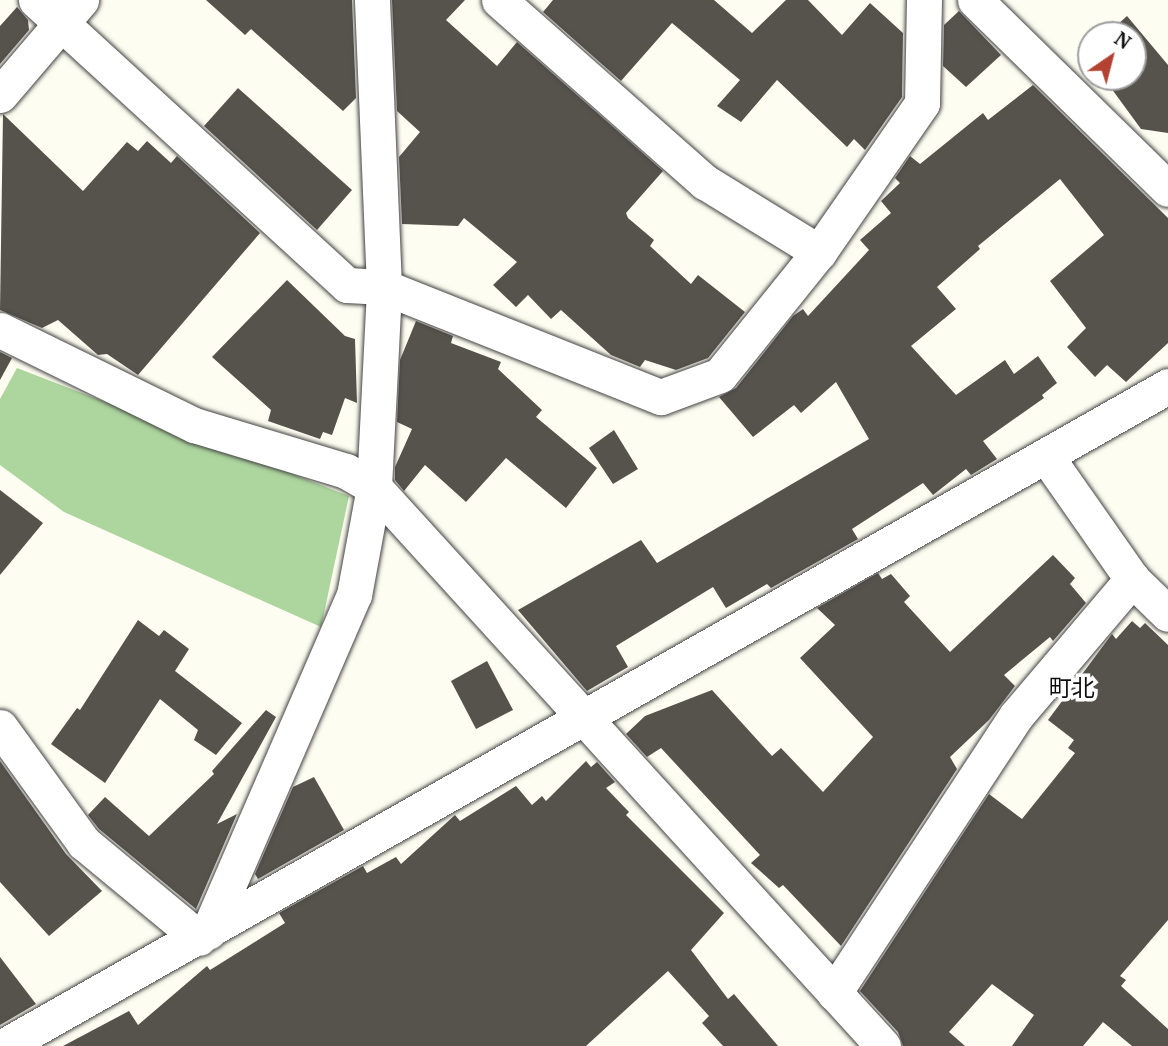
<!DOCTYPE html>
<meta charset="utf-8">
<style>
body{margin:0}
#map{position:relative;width:1168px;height:1046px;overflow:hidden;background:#fefdf1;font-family:"PT Serif","Noto Sans JP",serif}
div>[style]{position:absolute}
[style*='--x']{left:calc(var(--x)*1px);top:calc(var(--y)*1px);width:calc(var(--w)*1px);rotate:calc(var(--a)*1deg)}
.forest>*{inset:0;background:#add59e}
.building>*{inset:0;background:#56524c}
.roads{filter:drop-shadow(0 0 2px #414141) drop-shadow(0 0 2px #414141)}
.minor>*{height:35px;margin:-17.5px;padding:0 17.5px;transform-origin:17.5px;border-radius:17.5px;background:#fff}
span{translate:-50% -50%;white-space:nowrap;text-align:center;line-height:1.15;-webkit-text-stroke:7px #fff;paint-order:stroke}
.quarter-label{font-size:23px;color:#0e0e0e}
.north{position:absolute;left:1077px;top:21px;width:70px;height:70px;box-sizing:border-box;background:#fff;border:2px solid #9f9f9f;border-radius:50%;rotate:35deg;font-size:19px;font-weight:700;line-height:28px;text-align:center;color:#0e0e0e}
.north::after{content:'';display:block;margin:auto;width:24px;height:32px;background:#b34232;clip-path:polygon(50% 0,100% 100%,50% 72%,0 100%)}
</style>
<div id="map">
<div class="forest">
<i style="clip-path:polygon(17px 368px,349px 496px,321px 627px,64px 512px,0 465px,0 399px)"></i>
</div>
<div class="building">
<i style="clip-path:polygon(206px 0,352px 0,356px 98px,343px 111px,251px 29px,245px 35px)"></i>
<i style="clip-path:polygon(392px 0,465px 0,446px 20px,497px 66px,517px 42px,663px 171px,626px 213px,628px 218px,654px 240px,650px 246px,691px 284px,698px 275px,745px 312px,708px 358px,676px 370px,645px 360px,640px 367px,611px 355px,561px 310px,551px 319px,528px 295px,516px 307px,493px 285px,517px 262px,464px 218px,458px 226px,402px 224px,399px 157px,420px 132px,397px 111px)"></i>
<i style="clip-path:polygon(553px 0,714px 0,752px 33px,786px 0,808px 0,842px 35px,870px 3px,903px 33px,902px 97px,865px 150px,854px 139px,847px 147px,777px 80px,741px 122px,717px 106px,740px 80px,672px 23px,621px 81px,543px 12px)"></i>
<i style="clip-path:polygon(17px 7px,28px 20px,29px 30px,0 64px,0 26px)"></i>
<i style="clip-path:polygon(959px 11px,1001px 55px,966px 87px,943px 66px,944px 25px)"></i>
<i style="clip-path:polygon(1127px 16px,1168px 65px,1168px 133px,1141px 129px,1103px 77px,1133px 77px,1133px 35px,1106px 35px)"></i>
<i style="clip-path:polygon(1033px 85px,1168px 218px,1168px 343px,1126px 382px,1107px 365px,1095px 377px,1067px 347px,1086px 328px,1050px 281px,1104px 235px,1060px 179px,978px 246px,980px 249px,937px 287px,956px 309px,911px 346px,956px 395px,1005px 360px,1014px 374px,1038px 356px,1057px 383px,1042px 395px,1044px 398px,983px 441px,997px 459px,971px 475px,966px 469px,933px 495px,923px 483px,852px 529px,858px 539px,771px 588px,767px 584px,726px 608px,713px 587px,616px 646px,628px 667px,587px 691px,518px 610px,641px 540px,657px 563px,869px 439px,836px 382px,801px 413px,794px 405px,753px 437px,719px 397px,736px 388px,793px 316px,803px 309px,808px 316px,869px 250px,860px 240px,891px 213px,881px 201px,900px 183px,895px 178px,910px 156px,920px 164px,983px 113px,988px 120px)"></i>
<i style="clip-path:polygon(238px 88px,352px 190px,317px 230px,204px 126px)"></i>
<i style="clip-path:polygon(3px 114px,83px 191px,127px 142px,138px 151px,147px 141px,171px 163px,177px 156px,260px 233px,138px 375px,107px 354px,98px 355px,58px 320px,42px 328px,0 310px)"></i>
<i style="clip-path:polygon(287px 280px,345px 336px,355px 339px,357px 403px,345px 398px,332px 435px,323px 432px,320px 439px,268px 421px,271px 410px,212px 357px)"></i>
<i style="clip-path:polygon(416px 321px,453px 336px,451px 343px,501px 362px,498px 369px,542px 410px,536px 417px,597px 468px,566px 508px,506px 458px,466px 502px,425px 465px,404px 491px,395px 480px,395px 467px,412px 429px,397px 422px,400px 360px)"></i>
<i style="clip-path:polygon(0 352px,12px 358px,0 380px)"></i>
<i style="clip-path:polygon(614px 430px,638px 469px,613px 484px,589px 448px)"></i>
<i style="clip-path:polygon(0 490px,43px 523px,0 575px)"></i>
<i style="clip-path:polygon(1053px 555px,1075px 578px,1070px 584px,1086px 603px,1053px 641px,1050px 637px,1004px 675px,1015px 686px,989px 720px,950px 757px,957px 769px,841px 946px,783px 885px,779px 888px,751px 863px,760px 855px,661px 748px,647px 757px,626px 734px,645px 716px,712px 690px,772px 756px,781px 748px,823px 792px,873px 737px,800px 658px,835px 625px,817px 608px,878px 573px,882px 579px,891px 574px,910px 596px,904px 602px,950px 652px)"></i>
<i style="clip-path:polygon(138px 620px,159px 636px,164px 630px,189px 649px,175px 671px,242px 723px,216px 755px,194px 740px,198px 730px,160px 699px,105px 783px,51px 744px,77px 708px,80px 710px)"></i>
<i style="clip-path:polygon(1132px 621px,1140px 628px,1145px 623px,1168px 645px,1168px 920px,1120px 976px,1126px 980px,1121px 986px,1168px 1029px,1168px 1046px,1132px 1046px,1103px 1022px,1083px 1046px,1012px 1046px,1034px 1015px,992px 984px,949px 1032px,965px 1046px,903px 1046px,898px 1032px,860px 991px,989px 794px,1022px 819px,1075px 753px,1068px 748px,1074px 740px,1048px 720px,1112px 634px,1116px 639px)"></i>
<i style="clip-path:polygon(487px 661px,513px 710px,476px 729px,451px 681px)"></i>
<i style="clip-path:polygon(266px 710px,276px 717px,217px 824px,237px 814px,196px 909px,99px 829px,88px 815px,105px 797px,149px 836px,214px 774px,212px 771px)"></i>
<i style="clip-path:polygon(0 761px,66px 854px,102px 891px,49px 936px,0 882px)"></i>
<i style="clip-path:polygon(586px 761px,591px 767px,597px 762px,615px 782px,606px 788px,629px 812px,626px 815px,724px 913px,691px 950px,728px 999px,734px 994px,778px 1046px,723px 1046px,702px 1023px,709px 1016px,668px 971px,586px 1046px,63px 1046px,129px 1011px,138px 1025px,207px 966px,210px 970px,285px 923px,279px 913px,363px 866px,367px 873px,396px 857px,401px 864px,455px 815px,460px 821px,516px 786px,532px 805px,542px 796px,546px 801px)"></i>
<i style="clip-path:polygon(314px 777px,344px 830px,258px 879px,255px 874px,293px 787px)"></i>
<i style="clip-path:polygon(0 957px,36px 1004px,0 1025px)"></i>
</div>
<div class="roads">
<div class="minor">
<i style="--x:36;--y:0;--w:422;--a:42.5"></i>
<i style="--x:347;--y:285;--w:37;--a:3"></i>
<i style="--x:384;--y:287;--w:298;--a:21.7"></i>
<i style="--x:661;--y:397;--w:63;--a:-20.4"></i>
<i style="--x:720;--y:375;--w:158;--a:-51.2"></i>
<i style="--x:819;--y:252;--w:181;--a:-55.3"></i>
<i style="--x:922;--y:103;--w:103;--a:-88.9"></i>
<i style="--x:499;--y:0;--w:275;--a:41.5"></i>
<i style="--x:705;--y:182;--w:134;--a:31.6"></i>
<i style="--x:975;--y:0;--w:270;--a:44.4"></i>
<i style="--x:0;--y:95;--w:125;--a:-49.5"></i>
<i style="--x:0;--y:330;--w:216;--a:26.1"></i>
<i style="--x:194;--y:425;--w:159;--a:16.8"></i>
<i style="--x:346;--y:471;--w:32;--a:30"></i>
<i style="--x:374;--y:487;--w:756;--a:47.68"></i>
<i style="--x:1046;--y:456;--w:150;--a:55"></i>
<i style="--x:1132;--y:579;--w:50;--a:44.2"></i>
<i style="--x:0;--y:727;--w:143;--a:54.1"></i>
<i style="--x:84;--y:843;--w:149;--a:39.6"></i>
<i style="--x:208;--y:932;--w:367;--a:-66.6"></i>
<i style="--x:354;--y:595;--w:110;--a:-79.5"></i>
<i style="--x:374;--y:487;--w:200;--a:-87.1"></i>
<i style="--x:384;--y:287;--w:287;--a:-92.4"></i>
<i style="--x:834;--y:993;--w:331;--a:-56.7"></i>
<i style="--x:1016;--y:716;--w:180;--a:-49.7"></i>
<i style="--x:4;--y:1046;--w:1338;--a:-29.55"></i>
</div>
</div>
<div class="quarter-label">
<span style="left:1072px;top:688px">町北</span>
</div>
<div class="north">N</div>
</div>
